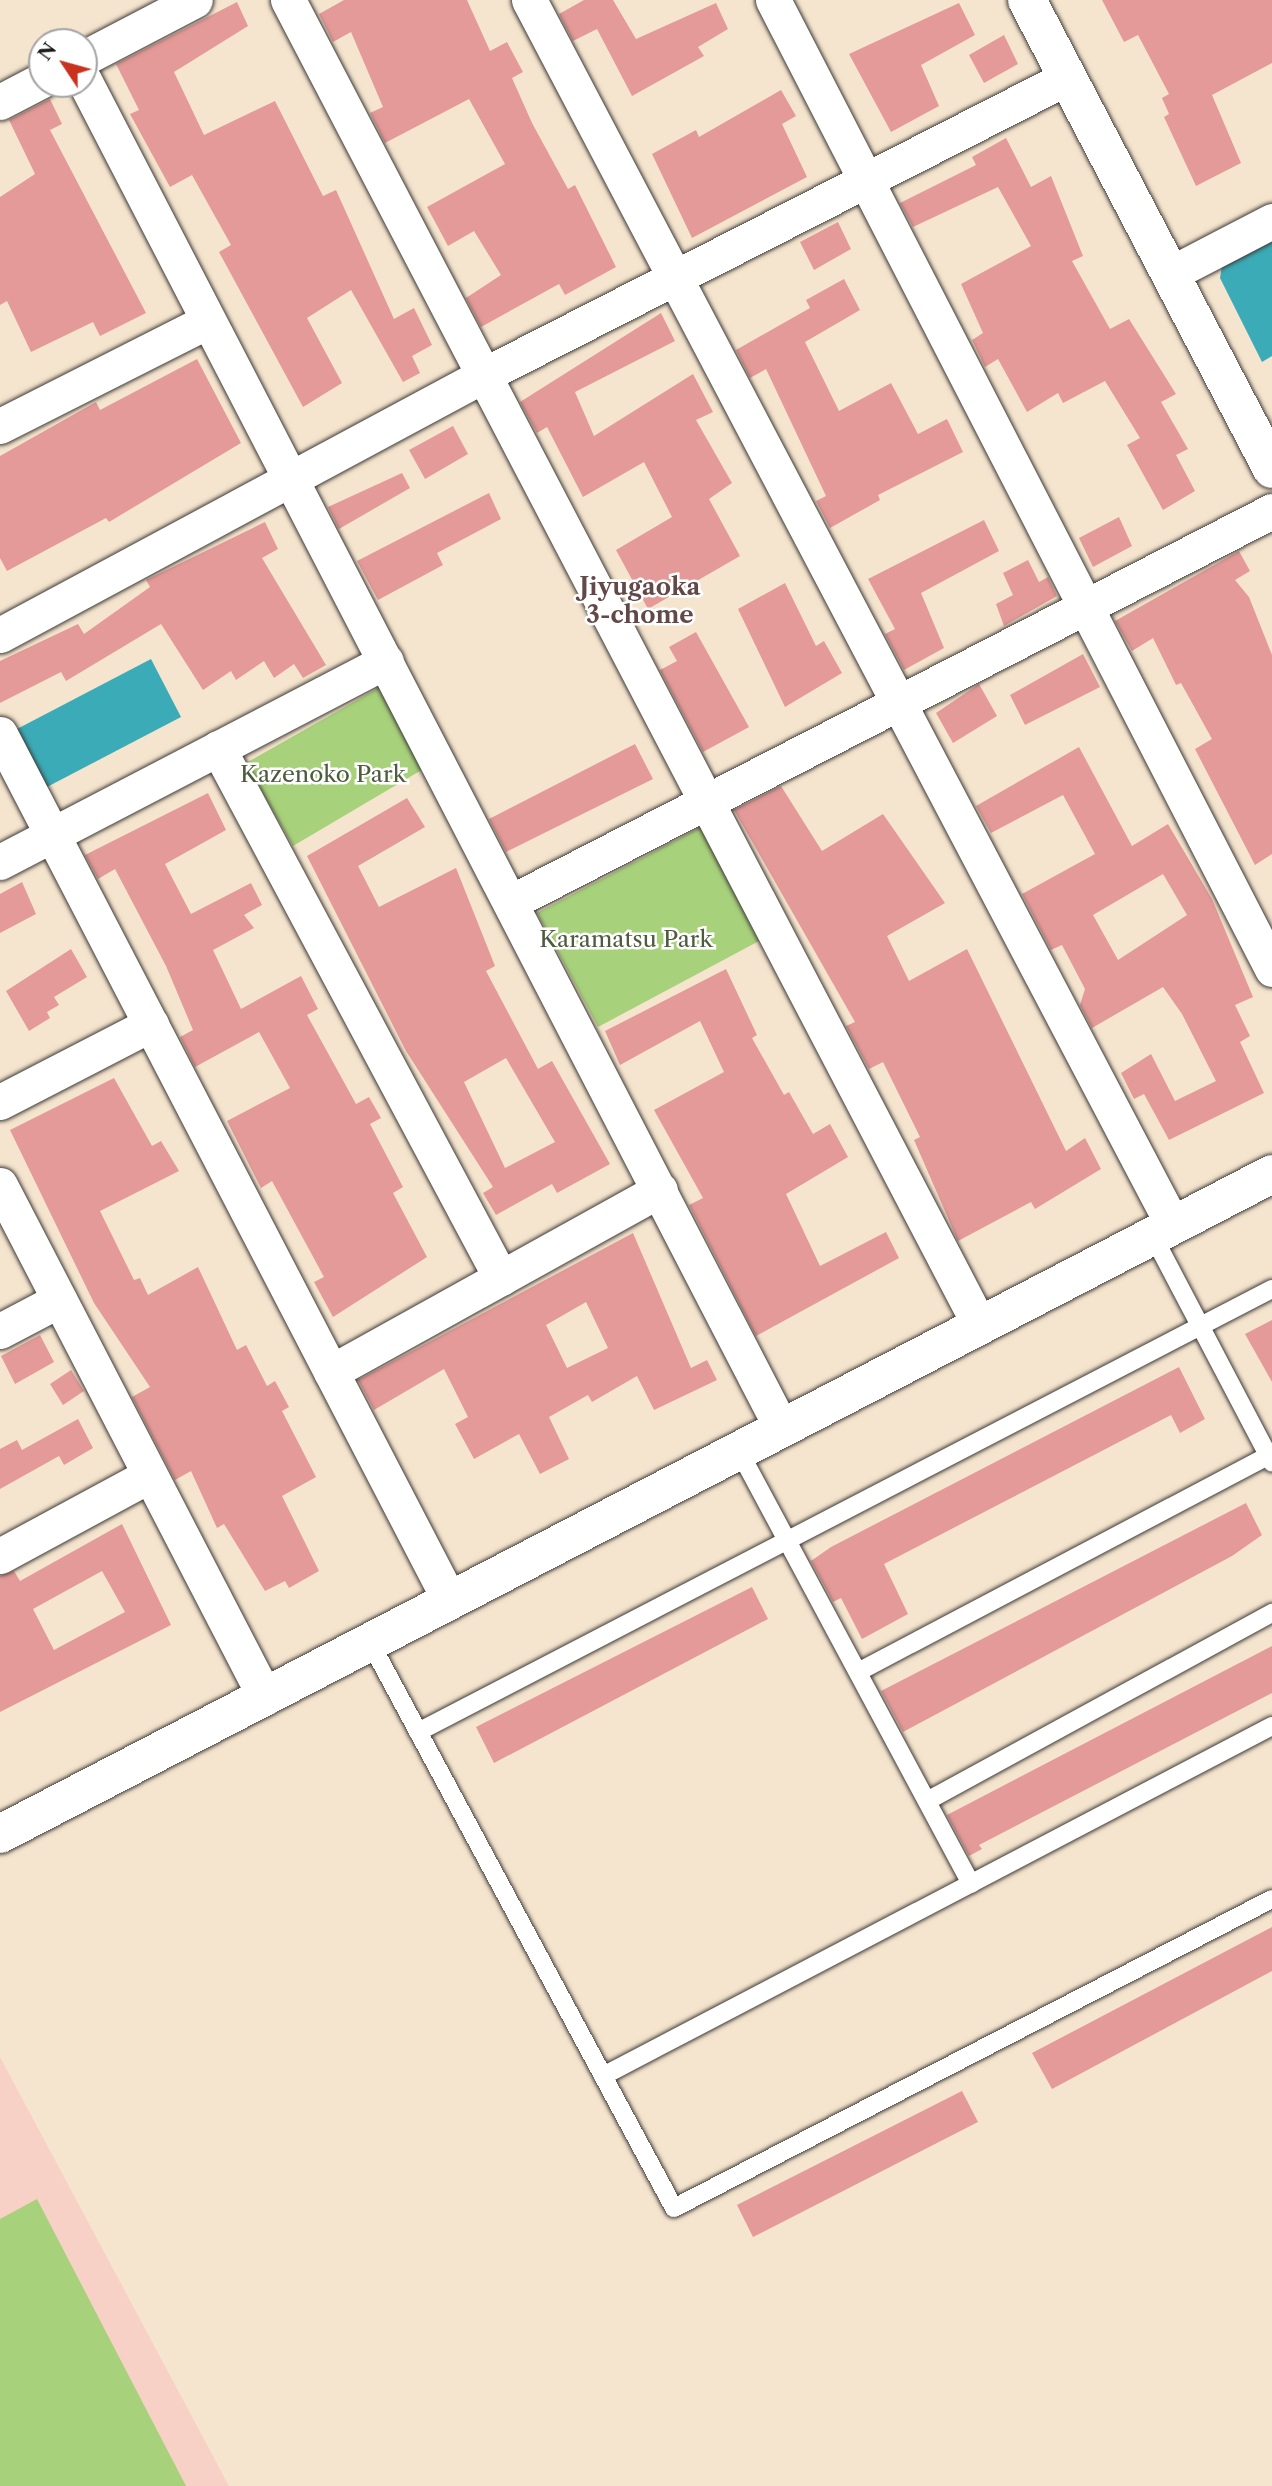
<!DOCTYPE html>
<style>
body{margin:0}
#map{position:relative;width:1272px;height:2486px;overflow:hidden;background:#f6e5ce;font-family:"Libre Caslon Text",serif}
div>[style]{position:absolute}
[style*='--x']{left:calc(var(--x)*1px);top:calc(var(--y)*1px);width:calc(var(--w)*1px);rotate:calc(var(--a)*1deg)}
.built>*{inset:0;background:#f7d1c6}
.green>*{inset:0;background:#a8d17c}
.water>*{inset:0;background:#3bacb7}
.building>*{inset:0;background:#e49a98}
.roads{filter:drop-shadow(0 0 2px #3d3a37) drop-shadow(0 0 2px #3d3a37)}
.service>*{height:18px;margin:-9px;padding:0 9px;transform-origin:9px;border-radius:9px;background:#fff}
.minor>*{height:35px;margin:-17.5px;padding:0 17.5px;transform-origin:17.5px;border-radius:17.5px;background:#fff}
.tertiary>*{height:38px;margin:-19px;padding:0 19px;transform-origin:19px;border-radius:19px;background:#fff}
span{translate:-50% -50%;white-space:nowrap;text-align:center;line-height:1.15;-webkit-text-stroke:5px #fff;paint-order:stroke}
.park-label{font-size:23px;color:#4d5b3e}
.neighbourhood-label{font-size:24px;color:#624847;font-weight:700}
.north{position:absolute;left:28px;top:28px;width:70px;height:70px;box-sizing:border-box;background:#fff;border:2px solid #a4a4a4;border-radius:50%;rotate:306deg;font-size:19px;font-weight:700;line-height:28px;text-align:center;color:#1c1c1c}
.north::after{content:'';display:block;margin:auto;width:24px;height:32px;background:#c8321e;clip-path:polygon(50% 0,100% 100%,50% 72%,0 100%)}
</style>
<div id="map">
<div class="built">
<i style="clip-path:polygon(0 2057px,229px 2486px,0 2486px)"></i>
</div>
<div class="green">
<i style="clip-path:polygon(380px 687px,425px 768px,293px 846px,246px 763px)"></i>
<i style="clip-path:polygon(701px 827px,759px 941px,598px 1027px,537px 913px)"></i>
<i style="clip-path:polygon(37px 2199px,186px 2486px,0 2486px,0 2219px)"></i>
</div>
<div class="water">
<i style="clip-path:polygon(1272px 235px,1272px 356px,1262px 362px,1220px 278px,1223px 259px)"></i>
<i style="clip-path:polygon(151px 659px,181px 717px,47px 787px,17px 729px)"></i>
</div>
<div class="building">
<i style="clip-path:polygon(344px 0,467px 0,490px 51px,507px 42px,523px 72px,512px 78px,532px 123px,568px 189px,575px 185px,616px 267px,565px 295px,559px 284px,481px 327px,466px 298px,501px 275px,474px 231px,448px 246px,427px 207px,505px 164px,469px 99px,385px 143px,370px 113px,383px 107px,351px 32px,333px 42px,319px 14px)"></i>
<i style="clip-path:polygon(584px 0,613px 0,636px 39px,716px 3px,728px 29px,698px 47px,704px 56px,632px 96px,597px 29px,573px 41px,559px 14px)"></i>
<i style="clip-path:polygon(1102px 0,1272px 0,1272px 63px,1212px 95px,1241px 163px,1196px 186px,1164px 117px,1169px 114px,1162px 98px,1169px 94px,1138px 35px,1124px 42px)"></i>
<i style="clip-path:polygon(237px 2px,248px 26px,174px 72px,204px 135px,275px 101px,323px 196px,336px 190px,394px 319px,414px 308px,432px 345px,412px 356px,420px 373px,403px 382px,351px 290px,307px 318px,342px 383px,303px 407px,219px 252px,231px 245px,192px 175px,170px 187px,130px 114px,139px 110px,116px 64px)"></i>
<i style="clip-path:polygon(959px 3px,975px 35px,921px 65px,939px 106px,891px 132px,849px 54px)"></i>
<i style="clip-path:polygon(1004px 35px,1018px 64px,984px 83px,969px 55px)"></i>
<i style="clip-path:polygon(781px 90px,796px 116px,782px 124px,807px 177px,692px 238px,652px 154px,696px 130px,699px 137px)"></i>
<i style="clip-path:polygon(50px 99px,62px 124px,50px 130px,146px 313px,100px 336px,93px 322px,31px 352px,7px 301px,0 305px,0 197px,35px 174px,9px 120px)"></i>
<i style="clip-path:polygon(1006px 138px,1031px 187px,1051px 176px,1083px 256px,1072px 261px,1110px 329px,1129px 319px,1176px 394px,1161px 402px,1188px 449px,1176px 455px,1195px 491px,1163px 510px,1127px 445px,1140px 438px,1105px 381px,1063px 403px,1058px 393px,1027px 412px,998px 359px,985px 367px,972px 340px,983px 333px,961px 284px,1031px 246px,998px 187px,913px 227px,900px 203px,976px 165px,972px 157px)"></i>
<i style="clip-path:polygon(838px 222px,851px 249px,814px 270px,800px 242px)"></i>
<i style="clip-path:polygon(844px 279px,860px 310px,805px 342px,839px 411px,891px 383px,918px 434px,947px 419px,963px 452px,878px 495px,880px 500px,830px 528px,816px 501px,826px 496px,766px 369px,750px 378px,736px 350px,810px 308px,806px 300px)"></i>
<i style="clip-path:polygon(661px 313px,675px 341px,575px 392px,594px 436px,693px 374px,713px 412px,696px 420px,732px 483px,709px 499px,740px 556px,648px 609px,616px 550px,672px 517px,644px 462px,583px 497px,547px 427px,537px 433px,520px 402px)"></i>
<i style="clip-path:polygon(197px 359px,241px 443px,109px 522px,106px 518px,7px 571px,0 558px,0 456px,96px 402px,100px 410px)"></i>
<i style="clip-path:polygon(453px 426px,468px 454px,425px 479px,409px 450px)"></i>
<i style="clip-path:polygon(402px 473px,410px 488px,339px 529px,328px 507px)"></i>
<i style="clip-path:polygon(489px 493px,501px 519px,437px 553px,443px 565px,378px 600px,357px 561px)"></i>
<i style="clip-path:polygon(1119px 517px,1132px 546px,1093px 567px,1079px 538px)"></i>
<i style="clip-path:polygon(984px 520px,999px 551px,921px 593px,944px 648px,904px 670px,885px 634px,895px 629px,868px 579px)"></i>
<i style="clip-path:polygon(265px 522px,278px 549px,262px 558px,326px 665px,303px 678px,294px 664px,274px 678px,264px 661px,236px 680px,231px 671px,203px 690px,161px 624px,66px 681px,61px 672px,0 703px,0 661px,78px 624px,84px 634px,150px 587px,146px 580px)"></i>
<i style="clip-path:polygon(1239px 551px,1250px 571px,1235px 580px,1249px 597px,1272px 655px,1272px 854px,1255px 865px,1195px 749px,1212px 739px,1181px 683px,1176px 685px,1153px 638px,1132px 651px,1115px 621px)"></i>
<i style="clip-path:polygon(1028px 560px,1039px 582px,1048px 577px,1057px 596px,1004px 626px,996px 604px,1013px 595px,1003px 573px)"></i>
<i style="clip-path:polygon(785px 583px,816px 646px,824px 641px,842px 673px,785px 707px,738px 609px)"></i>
<i style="clip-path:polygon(696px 632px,749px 727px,703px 752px,660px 670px,677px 661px,669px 647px)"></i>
<i style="clip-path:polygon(1083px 654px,1100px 687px,1025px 725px,1010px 695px)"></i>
<i style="clip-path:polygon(979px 684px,997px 716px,953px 743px,936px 713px)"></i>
<i style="clip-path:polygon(635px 744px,653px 779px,506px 852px,489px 819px)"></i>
<i style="clip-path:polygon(evenodd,1079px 747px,1132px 846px,1168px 824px,1212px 899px,1253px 997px,1235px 1005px,1250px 1036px,1240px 1042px,1264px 1093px,1169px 1140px,1144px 1094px,1134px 1099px,1121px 1073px,1151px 1054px,1175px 1101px,1216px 1081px,1182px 1014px,1163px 987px,1092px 1028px,1080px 1005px,1085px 989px,1062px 945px,1051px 950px,1022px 894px,1095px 854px,1063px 795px,991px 833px,976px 806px,1079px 747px,1163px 874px,1187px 915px,1118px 960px,1093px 915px,1163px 874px)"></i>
<i style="clip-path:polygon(781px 786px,822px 851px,883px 814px,945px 903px,887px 936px,909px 981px,967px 949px,1066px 1151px,1085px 1138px,1101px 1169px,1035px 1209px,1031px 1202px,958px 1241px,914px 1140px,920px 1137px,883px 1062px,869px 1069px,846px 1026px,855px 1022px,734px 810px)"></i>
<i style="clip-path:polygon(208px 793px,226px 830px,165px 864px,191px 914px,251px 883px,262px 905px,244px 915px,254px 928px,213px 950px,241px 1009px,301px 976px,318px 1009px,307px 1015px,356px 1104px,369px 1097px,381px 1118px,370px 1124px,403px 1187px,393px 1193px,427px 1257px,333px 1317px,314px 1282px,324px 1277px,272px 1181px,261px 1188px,227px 1121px,290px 1088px,259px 1032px,195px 1067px,180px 1037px,193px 1030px,166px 966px,115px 869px,98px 879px,85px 855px)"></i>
<i style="clip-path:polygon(evenodd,407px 798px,425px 827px,358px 866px,379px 907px,456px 868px,495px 966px,486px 971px,538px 1069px,552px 1061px,610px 1164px,557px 1193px,552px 1184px,496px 1215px,483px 1193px,493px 1187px,406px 1051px,307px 856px,407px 798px,506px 1058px,555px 1142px,505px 1168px,464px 1082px,506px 1058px)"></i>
<i style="clip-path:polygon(22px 882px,36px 914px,0 933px,0 894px)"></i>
<i style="clip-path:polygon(71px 949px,87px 977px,54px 997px,59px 1005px,47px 1012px,50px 1018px,29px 1031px,6px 991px)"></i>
<i style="clip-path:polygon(726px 969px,757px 1035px,752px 1038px,784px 1095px,789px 1092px,813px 1134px,830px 1124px,848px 1157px,786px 1194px,820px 1266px,886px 1232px,899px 1258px,756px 1336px,689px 1205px,703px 1198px,654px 1110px,724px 1072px,700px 1021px,620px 1065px,605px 1031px)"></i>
<i style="clip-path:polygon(114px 1078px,152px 1146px,161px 1141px,179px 1171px,100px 1211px,134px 1280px,140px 1278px,148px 1295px,198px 1267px,237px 1350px,246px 1345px,267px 1386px,275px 1381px,289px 1407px,282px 1411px,316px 1477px,282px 1496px,319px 1571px,289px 1588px,285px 1581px,265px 1591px,224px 1524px,217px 1528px,191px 1471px,175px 1480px,132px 1397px,150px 1387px,94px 1303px,10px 1130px)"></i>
<i style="clip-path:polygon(evenodd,633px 1233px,691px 1368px,707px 1360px,717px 1380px,654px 1410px,637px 1376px,592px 1402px,588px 1395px,549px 1417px,569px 1459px,540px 1474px,519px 1434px,474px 1459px,455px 1424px,468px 1417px,444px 1369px,374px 1410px,358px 1380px,633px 1233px,586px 1302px,608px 1348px,567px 1368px,546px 1325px,586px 1302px)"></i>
<i style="clip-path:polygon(1272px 1320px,1272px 1382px,1245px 1334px)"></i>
<i style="clip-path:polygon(40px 1335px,54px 1362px,15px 1384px,1px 1356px)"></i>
<i style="clip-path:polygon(1179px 1367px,1205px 1419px,1180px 1433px,1171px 1415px,884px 1564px,908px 1614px,862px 1639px,841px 1598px,833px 1602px,811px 1561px,831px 1547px)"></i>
<i style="clip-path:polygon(71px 1370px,84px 1391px,63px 1405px,50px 1384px)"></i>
<i style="clip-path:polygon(78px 1419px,93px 1448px,64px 1465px,59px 1456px,0 1489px,0 1449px,17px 1440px,22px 1450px)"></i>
<i style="clip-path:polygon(1246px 1503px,1262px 1535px,1232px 1556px,903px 1732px,881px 1691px)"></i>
<i style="clip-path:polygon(evenodd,122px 1524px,171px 1625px,0 1712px,0 1576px,14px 1571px,20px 1581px,122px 1524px,102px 1571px,125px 1612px,54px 1650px,33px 1609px,102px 1571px)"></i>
<i style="clip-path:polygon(752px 1587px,768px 1619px,494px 1763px,476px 1727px)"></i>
<i style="clip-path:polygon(1272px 1646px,1272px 1693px,979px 1845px,982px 1849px,969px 1856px,947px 1815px)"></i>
<i style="clip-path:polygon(1272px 1927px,1272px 1971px,1052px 2089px,1032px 2053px)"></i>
<i style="clip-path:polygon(962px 2091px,978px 2122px,753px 2237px,737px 2205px)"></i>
</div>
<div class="roads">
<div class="service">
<i style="--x:1153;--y:1236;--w:256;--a:62.3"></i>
<i style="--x:739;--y:1451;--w:491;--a:61.8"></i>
<i style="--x:370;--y:1642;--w:642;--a:61.76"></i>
<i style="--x:674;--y:2208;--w:673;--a:-27.33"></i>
<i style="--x:858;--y:1672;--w:468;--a:-27.8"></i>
<i style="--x:418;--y:1732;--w:962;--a:-27.42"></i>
<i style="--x:927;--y:1801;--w:393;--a:-28.6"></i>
<i style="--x:603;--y:2076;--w:755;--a:-27.62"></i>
</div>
<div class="minor">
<i style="--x:288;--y:0;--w:1496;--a:62.44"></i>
<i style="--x:529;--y:0;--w:1384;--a:62.27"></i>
<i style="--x:773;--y:0;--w:1090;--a:62.75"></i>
<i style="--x:84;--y:58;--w:125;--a:-27.6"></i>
<i style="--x:84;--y:80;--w:1519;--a:62.64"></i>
<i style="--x:0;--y:102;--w:47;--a:-27.6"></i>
<i style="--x:1170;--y:274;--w:115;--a:-27.5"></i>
<i style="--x:0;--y:426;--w:233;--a:-26.8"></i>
<i style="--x:0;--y:635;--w:549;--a:-28.24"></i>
<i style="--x:484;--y:375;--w:656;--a:-27.03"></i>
<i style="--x:0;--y:734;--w:977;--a:62.57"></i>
<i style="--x:218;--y:748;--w:601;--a:61.9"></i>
<i style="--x:0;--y:862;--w:435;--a:-27.5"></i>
<i style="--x:513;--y:901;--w:853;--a:-27.2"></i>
<i style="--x:0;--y:1102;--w:170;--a:-27.3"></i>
<i style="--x:0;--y:1185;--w:577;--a:62.63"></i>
<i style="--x:0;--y:1331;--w:67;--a:-27.7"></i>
<i style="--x:331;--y:1372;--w:376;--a:-29"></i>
<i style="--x:0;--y:1556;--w:170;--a:-28.4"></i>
</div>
<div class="tertiary">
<i style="--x:1027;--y:0;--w:529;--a:62.42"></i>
<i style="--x:0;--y:1834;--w:1433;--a:-27.42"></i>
</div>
</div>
<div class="park-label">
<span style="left:323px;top:774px">Kazenoko Park</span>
<span style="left:626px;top:939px">Karamatsu Park</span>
</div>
<div class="neighbourhood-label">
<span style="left:640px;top:601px">Jiyugaoka<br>3-chome</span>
</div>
<div class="north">N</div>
</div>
